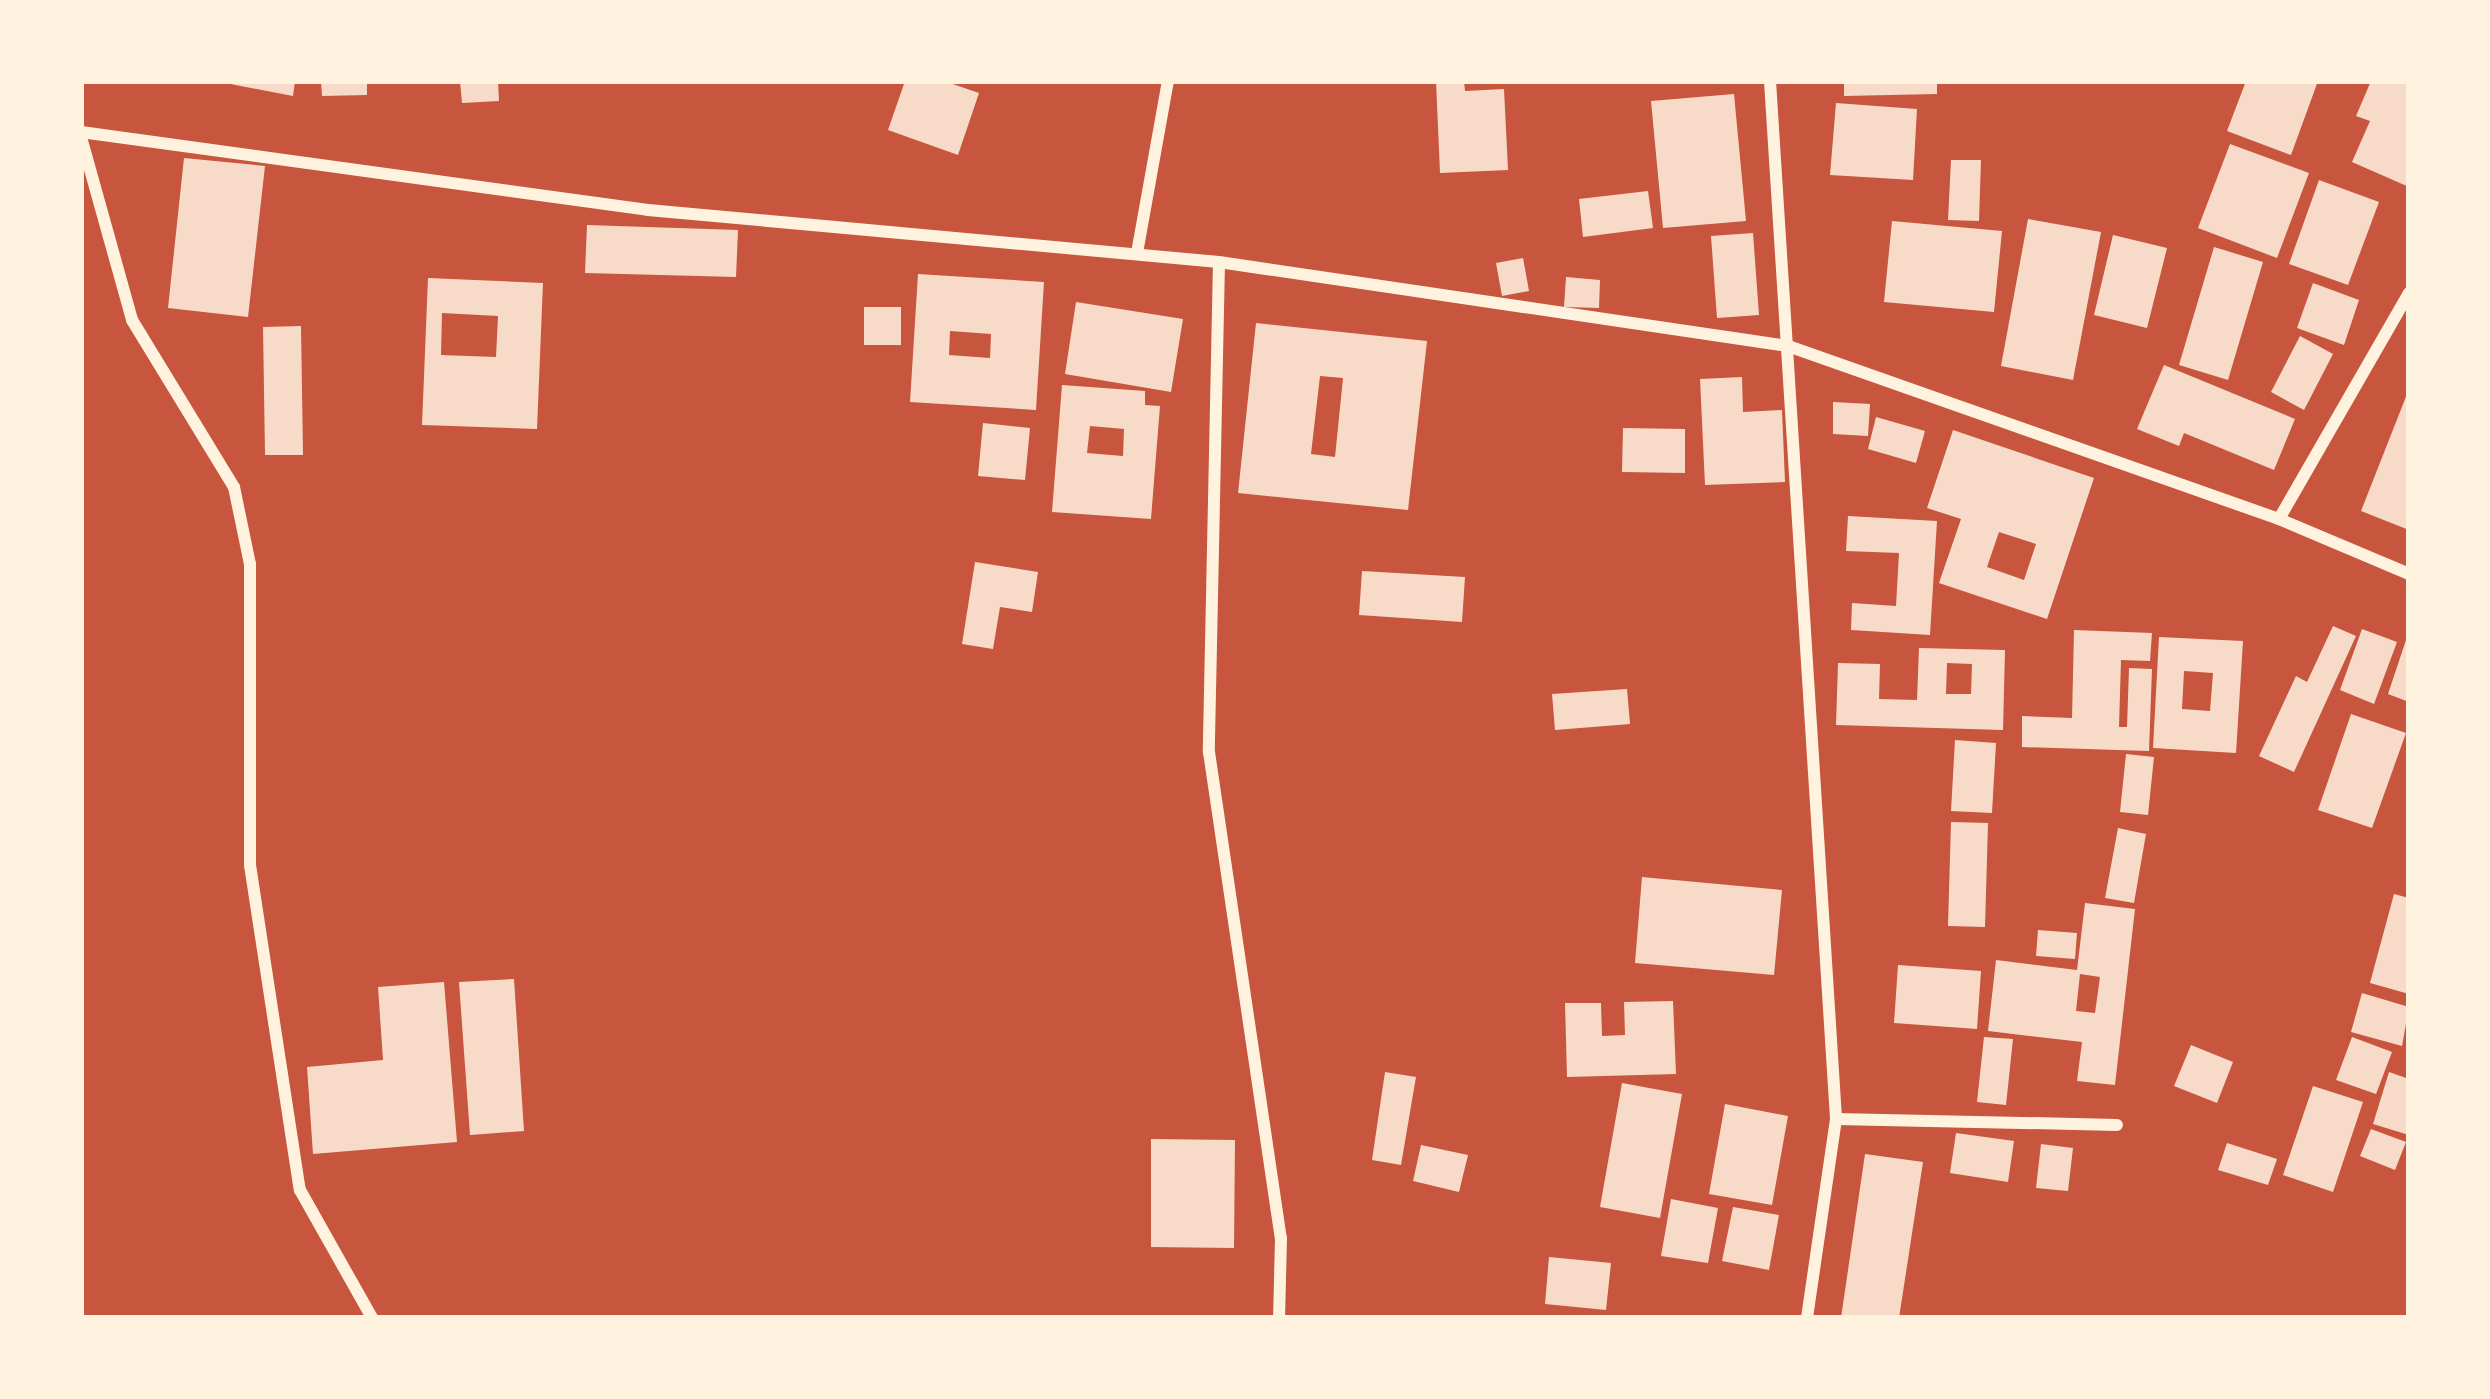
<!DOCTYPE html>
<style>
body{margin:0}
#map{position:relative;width:2490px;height:1399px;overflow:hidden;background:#c8553d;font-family:"DejaVu Sans",sans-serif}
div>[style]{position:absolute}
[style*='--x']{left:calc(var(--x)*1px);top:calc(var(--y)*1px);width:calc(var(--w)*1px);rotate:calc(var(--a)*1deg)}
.building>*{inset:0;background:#f7dbc8}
.minor>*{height:12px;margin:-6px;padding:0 6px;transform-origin:6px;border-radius:6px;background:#fff3e0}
span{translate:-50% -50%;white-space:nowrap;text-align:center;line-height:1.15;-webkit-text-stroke:9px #fff3e0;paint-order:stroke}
.frame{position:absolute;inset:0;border:84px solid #fff3e0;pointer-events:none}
</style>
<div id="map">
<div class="building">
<i style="clip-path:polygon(215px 81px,295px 81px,293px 96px)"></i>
<i style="clip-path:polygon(321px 81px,367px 81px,367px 95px,322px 96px)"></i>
<i style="clip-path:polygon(460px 81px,498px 81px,499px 101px,462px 103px)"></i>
<i style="clip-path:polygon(905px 81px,944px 81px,979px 93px,958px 155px,888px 130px)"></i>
<i style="clip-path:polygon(1436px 81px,1464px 81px,1465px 91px,1504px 89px,1508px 170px,1440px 173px)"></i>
<i style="clip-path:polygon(1844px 81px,1937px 81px,1937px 94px,1844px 96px)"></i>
<i style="clip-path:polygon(2246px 81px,2318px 81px,2291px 155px,2227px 131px)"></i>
<i style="clip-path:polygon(2371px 81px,2409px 81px,2409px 187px,2352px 162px,2370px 121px,2356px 116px)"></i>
<i style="clip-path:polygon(1734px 94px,1746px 221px,1663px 228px,1651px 101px)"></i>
<i style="clip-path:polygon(1836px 103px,1917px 109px,1913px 180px,1830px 175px)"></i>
<i style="clip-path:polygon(2230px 144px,2309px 173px,2277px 258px,2198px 228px)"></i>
<i style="clip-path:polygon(184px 158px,265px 166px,248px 317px,168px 308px)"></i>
<i style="clip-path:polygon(1951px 160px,1981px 160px,1979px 221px,1948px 220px)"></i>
<i style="clip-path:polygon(2319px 180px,2379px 202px,2348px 285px,2289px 264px)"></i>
<i style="clip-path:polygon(1648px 191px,1653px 228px,1583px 237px,1579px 199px)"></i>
<i style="clip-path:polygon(2028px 219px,2101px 232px,2073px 380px,2001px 366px)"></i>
<i style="clip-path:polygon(1892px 221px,2002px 231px,1994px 312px,1884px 302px)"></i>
<i style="clip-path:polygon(587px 225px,738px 230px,736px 277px,585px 273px)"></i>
<i style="clip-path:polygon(1753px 233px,1759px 315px,1717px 318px,1711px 236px)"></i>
<i style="clip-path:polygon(2113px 235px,2167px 248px,2147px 328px,2094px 315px)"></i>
<i style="clip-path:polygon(2214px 247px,2263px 262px,2228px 380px,2179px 365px)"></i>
<i style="clip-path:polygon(1523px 258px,1529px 291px,1502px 296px,1496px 263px)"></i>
<i style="clip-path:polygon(evenodd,918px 274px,1044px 282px,1036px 410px,910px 402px,918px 274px,950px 331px,991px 334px,990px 358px,949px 355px,950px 331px)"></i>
<i style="clip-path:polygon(1566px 277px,1600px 280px,1599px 308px,1564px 307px)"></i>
<i style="clip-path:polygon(evenodd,428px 278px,543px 283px,537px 429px,422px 425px,428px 278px,442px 313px,498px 316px,496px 357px,441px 355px,442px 313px)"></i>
<i style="clip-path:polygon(2313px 283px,2359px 300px,2344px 345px,2297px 328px)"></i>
<i style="clip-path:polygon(1076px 302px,1183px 319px,1171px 392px,1065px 374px)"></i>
<i style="clip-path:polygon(864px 307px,901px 307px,901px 345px,864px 345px)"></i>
<i style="clip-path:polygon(evenodd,1256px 323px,1427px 341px,1408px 510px,1238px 493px,1256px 323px,1320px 376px,1343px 378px,1335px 457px,1311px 454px,1320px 376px)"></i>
<i style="clip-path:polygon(301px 326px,303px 455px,265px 455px,263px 327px)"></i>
<i style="clip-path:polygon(2300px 336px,2333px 354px,2304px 410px,2271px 392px)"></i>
<i style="clip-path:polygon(2164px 365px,2295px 419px,2274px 470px,2184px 433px,2179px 446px,2137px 429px)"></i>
<i style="clip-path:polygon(1742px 377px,1743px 412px,1782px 410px,1785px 482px,1705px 485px,1700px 379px)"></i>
<i style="clip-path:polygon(evenodd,1062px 385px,1145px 391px,1145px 405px,1160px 406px,1151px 519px,1052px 512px,1062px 385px,1090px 426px,1124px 429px,1123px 456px,1087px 453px,1090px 426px)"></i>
<i style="clip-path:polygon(2409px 389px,2409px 530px,2361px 511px)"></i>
<i style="clip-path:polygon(1833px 402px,1870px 404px,1868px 436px,1833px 434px)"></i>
<i style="clip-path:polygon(1876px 417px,1925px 431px,1916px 463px,1868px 449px)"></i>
<i style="clip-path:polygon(983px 423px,1030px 428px,1025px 480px,978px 476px)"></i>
<i style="clip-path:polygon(1623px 428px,1685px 429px,1685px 473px,1622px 472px)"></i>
<i style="clip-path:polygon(evenodd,1953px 430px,2094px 478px,2047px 619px,1939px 583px,1961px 519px,1927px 508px,1953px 430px,1999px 532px,2036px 544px,2024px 580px,1987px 567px,1999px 532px)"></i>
<i style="clip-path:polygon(1848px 516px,1937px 521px,1930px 635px,1851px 630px,1852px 603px,1896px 606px,1899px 553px,1846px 551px)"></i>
<i style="clip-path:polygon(975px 562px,1038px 572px,1032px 612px,1000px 607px,993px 649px,962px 644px)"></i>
<i style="clip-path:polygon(1362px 571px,1465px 577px,1462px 622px,1359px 615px)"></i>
<i style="clip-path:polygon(2333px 626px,2356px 636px,2294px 772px,2259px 756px,2296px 676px,2307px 682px)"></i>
<i style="clip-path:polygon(2362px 629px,2397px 642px,2374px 704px,2340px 690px)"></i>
<i style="clip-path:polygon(2074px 630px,2152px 633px,2150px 661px,2121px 660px,2119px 727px,2127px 727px,2129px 668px,2152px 669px,2149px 751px,2022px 747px,2022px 716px,2072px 718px)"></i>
<i style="clip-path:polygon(2408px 634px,2409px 634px,2409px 702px,2388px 694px)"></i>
<i style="clip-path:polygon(evenodd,2159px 637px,2243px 641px,2236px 753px,2153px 748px,2159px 637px,2184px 671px,2213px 673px,2210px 711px,2182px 709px,2184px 671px)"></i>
<i style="clip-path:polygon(evenodd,1919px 648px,2005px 650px,2003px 730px,1836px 725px,1838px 663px,1880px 664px,1879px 699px,1917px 700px,1919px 648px,1947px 663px,1972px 664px,1971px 694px,1946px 694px,1947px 663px)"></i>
<i style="clip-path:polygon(1627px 689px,1630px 724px,1555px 730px,1552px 694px)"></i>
<i style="clip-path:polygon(2351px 714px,2406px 733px,2372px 828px,2318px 810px)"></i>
<i style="clip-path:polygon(1955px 740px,1996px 743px,1992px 813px,1951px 811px)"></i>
<i style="clip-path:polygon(2126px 754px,2154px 757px,2148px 815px,2120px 812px)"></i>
<i style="clip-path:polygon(1951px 822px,1988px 823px,1985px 927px,1948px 926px)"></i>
<i style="clip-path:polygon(2118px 828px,2146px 834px,2134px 903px,2105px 898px)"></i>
<i style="clip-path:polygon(1642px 877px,1782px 890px,1774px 975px,1635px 963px)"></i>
<i style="clip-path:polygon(2394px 894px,2409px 898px,2409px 994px,2370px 983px)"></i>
<i style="clip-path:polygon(evenodd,2085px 903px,2135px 909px,2115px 1085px,2077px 1081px,2082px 1042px,1988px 1031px,1996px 960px,2077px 970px,2085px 903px,2080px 974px,2100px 977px,2095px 1013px,2076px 1011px,2080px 974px)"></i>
<i style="clip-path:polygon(2038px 930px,2077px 933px,2075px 959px,2036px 956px)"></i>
<i style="clip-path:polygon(1898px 965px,1981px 971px,1977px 1029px,1894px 1023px)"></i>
<i style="clip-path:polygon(514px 979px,524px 1131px,470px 1135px,459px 982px)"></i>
<i style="clip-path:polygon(444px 982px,457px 1142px,313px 1154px,307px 1067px,383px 1060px,378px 987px)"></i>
<i style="clip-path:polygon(2362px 993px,2409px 1007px,2402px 1046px,2351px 1032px)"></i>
<i style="clip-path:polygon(1673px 1001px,1676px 1074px,1567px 1077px,1565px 1003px,1601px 1003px,1602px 1036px,1625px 1035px,1624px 1002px)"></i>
<i style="clip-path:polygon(1984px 1037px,2013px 1039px,2006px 1105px,1977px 1102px)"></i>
<i style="clip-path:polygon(2352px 1037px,2392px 1052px,2376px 1094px,2336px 1080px)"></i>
<i style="clip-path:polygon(2191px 1045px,2233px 1062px,2217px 1103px,2174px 1086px)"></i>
<i style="clip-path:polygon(1385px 1072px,1416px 1077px,1401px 1165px,1372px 1160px)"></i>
<i style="clip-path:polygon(2389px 1072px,2409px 1079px,2409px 1135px,2373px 1124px)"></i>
<i style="clip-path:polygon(1622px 1083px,1682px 1094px,1660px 1218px,1600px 1207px)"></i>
<i style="clip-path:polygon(2313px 1086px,2363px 1102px,2333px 1192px,2283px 1175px)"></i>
<i style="clip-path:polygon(1725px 1104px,1788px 1116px,1772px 1205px,1709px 1194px)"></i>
<i style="clip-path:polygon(2371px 1129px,2406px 1142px,2395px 1170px,2360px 1156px)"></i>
<i style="clip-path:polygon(1956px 1133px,2014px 1141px,2008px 1182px,1950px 1173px)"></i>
<i style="clip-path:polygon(1151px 1139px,1235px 1140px,1234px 1248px,1151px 1247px)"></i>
<i style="clip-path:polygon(2227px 1143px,2277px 1159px,2268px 1185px,2218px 1170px)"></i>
<i style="clip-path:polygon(2041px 1144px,2073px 1148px,2068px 1191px,2036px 1188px)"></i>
<i style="clip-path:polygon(1421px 1145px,1468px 1155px,1459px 1192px,1413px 1181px)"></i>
<i style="clip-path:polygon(1865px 1154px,1923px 1162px,1899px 1318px,1841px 1318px)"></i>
<i style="clip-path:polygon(1671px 1199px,1718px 1208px,1708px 1263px,1661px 1256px)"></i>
<i style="clip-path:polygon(1733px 1207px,1779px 1215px,1769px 1270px,1722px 1261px)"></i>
<i style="clip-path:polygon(1549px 1257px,1611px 1263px,1606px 1310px,1545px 1304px)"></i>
</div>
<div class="minor">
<i style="--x:1770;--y:81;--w:1040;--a:86.36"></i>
<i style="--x:1836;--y:1119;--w:201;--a:98.3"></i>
<i style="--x:81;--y:132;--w:572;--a:7.83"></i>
<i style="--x:648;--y:210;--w:573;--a:5.2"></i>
<i style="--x:1219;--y:262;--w:575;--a:8.4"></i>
<i style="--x:1788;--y:346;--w:521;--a:19.41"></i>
<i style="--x:2279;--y:519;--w:261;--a:-60.1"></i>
<i style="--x:81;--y:137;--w:190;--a:74.4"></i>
<i style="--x:132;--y:320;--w:196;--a:58.6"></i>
<i style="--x:234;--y:487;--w:79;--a:78.3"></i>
<i style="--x:250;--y:564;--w:301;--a:90"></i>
<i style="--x:250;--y:865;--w:329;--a:81.3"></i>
<i style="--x:300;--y:1190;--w:147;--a:60.6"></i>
<i style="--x:1137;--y:253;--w:175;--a:-79.8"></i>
<i style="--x:1219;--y:262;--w:490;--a:91.2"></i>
<i style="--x:1209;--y:752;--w:491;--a:81.6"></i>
<i style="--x:1281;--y:1238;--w:80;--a:91.4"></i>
<i style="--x:2279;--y:519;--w:141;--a:22.9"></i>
<i style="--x:1836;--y:1119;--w:281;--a:1.2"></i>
</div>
<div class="frame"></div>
</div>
